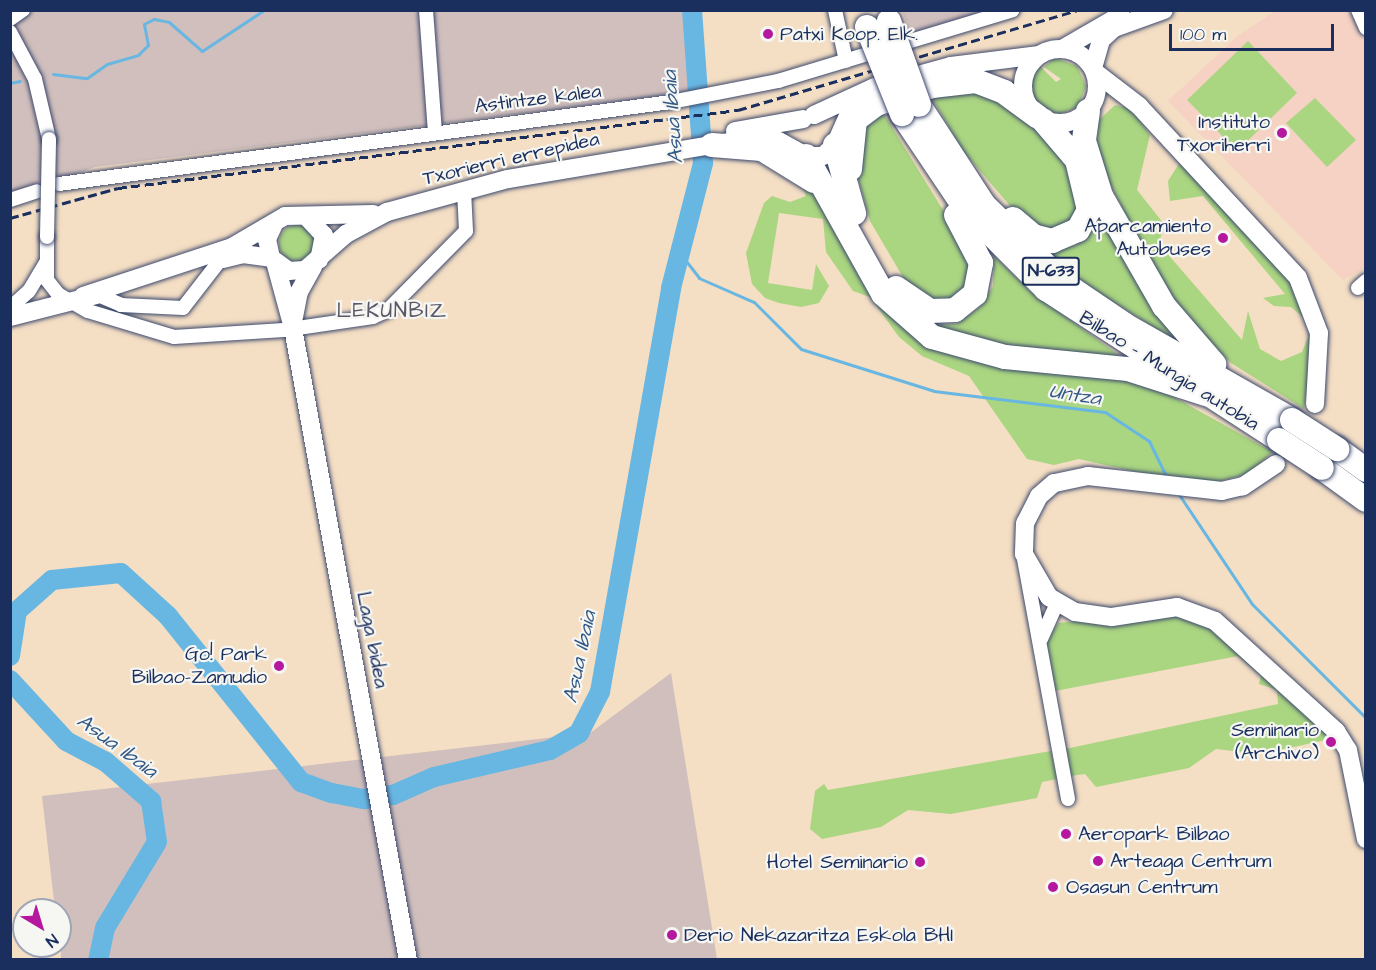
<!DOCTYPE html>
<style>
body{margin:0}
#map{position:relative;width:1376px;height:970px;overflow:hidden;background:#f4dec4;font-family:"Architects Daughter",sans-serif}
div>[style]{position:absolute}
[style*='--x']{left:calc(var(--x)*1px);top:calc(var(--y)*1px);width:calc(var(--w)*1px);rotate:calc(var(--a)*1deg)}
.built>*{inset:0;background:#f5d2c3}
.industrial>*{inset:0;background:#d1bfbd}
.green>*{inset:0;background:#aad581}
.round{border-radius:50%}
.stream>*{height:3px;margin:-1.5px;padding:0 1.5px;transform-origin:1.5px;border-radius:1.5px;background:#68b7e2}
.river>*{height:20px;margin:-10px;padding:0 10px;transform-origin:10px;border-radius:10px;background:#68b7e2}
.roads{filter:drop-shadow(0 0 2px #3c496d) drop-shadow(0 0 2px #3c496d)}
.street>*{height:14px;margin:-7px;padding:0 7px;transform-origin:7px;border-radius:7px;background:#fff}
.secondary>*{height:18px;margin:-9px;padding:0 9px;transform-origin:9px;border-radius:9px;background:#fff}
.secondary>.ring{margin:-9px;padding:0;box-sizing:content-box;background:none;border:18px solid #fff;border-radius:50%}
.highway>*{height:24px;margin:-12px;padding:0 12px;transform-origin:12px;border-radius:12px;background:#fff}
.rail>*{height:3px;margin-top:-1.5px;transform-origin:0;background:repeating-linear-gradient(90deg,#1b2f5e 0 9px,transparent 0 13.5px)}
.bridges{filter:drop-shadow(0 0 2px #3c496d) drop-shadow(0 0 2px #3c496d)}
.street-bridge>*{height:14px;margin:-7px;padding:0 7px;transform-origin:7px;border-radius:7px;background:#fff}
.highway-bridge>*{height:24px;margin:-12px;padding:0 12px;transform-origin:12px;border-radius:12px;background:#fff}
.dots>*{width:16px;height:16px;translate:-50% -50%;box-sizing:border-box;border:3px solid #f6f6f2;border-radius:50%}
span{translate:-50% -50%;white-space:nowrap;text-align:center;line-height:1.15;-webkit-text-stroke:4.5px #f6f6f2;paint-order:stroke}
.shield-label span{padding:2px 4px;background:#f6f6f2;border:2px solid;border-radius:4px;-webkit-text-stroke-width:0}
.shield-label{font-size:18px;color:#1b2f5e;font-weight:700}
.poi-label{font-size:20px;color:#1b2f5e}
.left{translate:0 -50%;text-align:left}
.right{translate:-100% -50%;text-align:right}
.street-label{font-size:20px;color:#1b2f5e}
.water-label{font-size:21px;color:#325886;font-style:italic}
.neighbourhood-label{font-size:21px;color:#5a5867;letter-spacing:1.5px}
.frame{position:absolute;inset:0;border:12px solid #1b2f5e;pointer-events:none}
.north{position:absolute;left:12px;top:898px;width:60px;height:60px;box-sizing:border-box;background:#f6f6f2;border:2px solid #9ea6b7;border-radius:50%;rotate:142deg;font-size:16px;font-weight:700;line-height:24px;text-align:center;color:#1b2f5e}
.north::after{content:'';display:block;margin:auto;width:21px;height:27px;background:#b5179e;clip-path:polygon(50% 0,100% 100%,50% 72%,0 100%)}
.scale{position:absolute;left:1169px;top:24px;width:165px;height:27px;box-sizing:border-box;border:3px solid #1b2f5e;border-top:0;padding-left:8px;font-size:18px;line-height:21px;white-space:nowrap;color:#1b2f5e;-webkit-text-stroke:4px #f6f6f2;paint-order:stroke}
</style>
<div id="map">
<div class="built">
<i style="clip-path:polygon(1275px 11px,1354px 11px,1365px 35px,1365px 269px,1343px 280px,1168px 101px,1239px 35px)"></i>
</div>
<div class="industrial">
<i style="clip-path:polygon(902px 10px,985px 10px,985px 11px,910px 34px)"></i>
<i style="clip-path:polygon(11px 11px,690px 11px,692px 92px,95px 167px,11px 197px)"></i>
<i style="clip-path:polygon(671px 673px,717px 959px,61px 959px,60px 910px,55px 910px,42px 796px,590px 733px)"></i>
</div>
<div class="green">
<i style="clip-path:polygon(1248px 41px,1297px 93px,1237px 151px,1187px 100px)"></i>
<i style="clip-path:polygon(1055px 58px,1077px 66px,1086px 86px,1078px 107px,1057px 115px,1036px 105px,1029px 87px,1040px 66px,1056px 82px,1061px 79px,1044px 67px)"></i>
<i style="clip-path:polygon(961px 87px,1011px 106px,1068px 158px,1082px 201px,1070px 226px,1047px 235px,1012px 208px,963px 151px,931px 96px)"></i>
<i style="clip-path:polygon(1315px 98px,1356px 140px,1327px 167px,1286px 123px)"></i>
<i style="clip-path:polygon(1115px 105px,1132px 109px,1150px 135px,1137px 190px,1164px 224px,1159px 244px,1242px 340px,1248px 311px,1260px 349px,1281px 361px,1302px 352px,1309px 335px,1306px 320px,1291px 307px,1274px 306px,1263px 298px,1285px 294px,1203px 196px,1170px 201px,1168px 181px,1182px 159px,1290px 278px,1314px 336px,1304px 409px,1231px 363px,1173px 305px,1109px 182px,1097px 143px,1098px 121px)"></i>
<i style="clip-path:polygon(882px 111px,967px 249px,970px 287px,952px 301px,931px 303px,907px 284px,870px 221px,856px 170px,864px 120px)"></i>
<i style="clip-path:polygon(794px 161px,905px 326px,1072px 371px,1154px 386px,1273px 452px,1247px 474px,1217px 482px,1154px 476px,1079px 459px,1054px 465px,1027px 459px,969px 376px,922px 356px,899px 337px,870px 297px,853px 291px,826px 252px,823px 219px,779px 213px,768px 283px,812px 290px,816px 264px,829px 286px,819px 303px,801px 307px,779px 303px,765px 298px,752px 284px,746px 253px,764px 203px,772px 196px,790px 202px,806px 196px)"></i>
<i style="clip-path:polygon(1096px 206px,1179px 338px,1177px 342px,1091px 288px,1049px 253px,1076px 245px)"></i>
<i class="round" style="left:279px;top:225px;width:36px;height:36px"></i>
<i style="clip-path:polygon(994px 256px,1030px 291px,1127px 361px,1045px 356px,931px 325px,956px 324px,980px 307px,993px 286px)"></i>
<i style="clip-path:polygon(1172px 612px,1199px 618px,1325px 732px,1326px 740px,1260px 754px,1216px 749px,1189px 768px,1096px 787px,1085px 774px,1071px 776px,1065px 749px,1278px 704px,1277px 690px,1259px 684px,1261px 676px,1238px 656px,1055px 691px,1047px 642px,1058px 623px)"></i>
<i style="clip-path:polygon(1051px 751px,1057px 779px,1042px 782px,1037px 798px,951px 814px,908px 810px,881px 827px,822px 839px,810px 829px,815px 791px,824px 784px,828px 790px)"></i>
</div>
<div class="stream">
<i style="--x:53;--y:74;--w:34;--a:7"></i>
<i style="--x:87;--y:78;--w:24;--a:-35"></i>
<i style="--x:107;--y:64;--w:32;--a:-16"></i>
<i style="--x:138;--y:55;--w:14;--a:-45"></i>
<i style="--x:148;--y:45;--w:21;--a:-101"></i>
<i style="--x:144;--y:24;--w:11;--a:-27"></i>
<i style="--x:154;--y:19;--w:15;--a:11"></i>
<i style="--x:169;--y:22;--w:44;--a:41.3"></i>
<i style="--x:202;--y:51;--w:74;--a:-33.5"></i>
<i style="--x:10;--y:83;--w:10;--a:-11"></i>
<i style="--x:679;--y:252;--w:33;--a:52"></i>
<i style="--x:699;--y:278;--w:60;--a:23.6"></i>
<i style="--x:754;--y:302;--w:66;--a:45"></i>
<i style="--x:801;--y:349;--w:139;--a:17.5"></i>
<i style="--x:934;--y:391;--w:172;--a:7"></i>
<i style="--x:1105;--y:412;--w:53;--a:33.4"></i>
<i style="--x:1149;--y:441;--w:41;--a:64.1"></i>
<i style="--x:1178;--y:493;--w:133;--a:56.3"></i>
<i style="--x:1252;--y:604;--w:161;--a:45"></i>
</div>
<div class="river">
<i style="--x:10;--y:656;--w:46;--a:-81.2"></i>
<i style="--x:17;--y:611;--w:47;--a:-41.5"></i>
<i style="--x:52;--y:580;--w:69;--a:-5.8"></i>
<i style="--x:121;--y:573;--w:64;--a:42.5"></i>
<i style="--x:168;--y:616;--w:213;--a:51.3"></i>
<i style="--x:301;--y:782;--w:33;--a:20"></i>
<i style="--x:332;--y:793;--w:33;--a:11"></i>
<i style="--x:364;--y:799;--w:29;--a:-8"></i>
<i style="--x:393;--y:795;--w:45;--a:-23.7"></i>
<i style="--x:434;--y:777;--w:119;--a:-13.1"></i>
<i style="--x:550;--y:750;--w:34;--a:-30"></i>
<i style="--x:579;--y:733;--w:46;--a:-62.9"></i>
<i style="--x:600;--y:692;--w:410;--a:-80"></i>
<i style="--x:671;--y:288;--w:129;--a:-75.6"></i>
<i style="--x:703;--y:163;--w:153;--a:-94.1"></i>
<i style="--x:10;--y:680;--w:83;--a:47.4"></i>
<i style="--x:66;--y:741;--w:45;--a:27.7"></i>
<i style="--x:106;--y:762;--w:60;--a:40.9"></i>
<i style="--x:151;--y:801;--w:41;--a:81.7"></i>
<i style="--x:157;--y:842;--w:100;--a:121.2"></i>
<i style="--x:105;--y:928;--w:33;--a:102"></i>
</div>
<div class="roads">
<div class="street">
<i style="--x:426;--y:10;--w:122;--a:85.8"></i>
<i style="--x:835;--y:10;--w:52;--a:77.8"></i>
<i style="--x:1358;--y:10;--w:20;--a:66"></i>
<i style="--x:10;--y:19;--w:16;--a:-35"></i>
<i style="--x:10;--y:32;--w:53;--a:62"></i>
<i style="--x:35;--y:79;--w:62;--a:76.9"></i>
<i style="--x:59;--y:184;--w:617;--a:-7.63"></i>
<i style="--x:671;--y:102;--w:109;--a:-11.1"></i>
<i style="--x:778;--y:81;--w:245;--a:-16.8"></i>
<i style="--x:10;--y:200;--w:28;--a:-18"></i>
<i style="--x:47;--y:237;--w:43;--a:90"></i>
<i style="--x:47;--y:280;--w:18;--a:52"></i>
<i style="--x:58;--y:294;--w:34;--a:30"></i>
<i style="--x:88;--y:311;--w:90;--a:16.8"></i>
<i style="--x:174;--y:337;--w:110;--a:-3.6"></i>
<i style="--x:284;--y:330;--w:90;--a:-8.3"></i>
<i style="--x:373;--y:317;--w:17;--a:-25"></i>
<i style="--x:388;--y:310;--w:111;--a:-45.4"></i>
<i style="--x:466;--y:231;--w:41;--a:-92.8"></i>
<i style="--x:1358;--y:288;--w:11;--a:-41"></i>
<i style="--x:98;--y:295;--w:25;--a:23"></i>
<i style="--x:121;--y:305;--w:62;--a:2.8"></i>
<i style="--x:183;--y:308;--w:62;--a:-52.2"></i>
<i style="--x:10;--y:308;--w:25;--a:-42"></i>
<i style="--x:29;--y:291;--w:33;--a:-59"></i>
<i style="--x:1024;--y:559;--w:244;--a:79.6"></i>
<i style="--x:1041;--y:639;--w:39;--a:-66"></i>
</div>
<div class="secondary">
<i class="ring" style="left:1023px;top:49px;width:56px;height:56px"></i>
<i style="--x:1062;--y:49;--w:68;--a:-30"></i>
<i style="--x:1093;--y:68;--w:29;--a:-74"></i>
<i style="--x:1101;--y:40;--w:18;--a:-43"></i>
<i style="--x:1114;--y:28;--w:53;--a:-19.8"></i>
<i style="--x:1095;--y:72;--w:56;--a:37.7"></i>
<i style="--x:1139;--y:106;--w:234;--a:47.2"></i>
<i style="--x:1298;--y:278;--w:59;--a:69.1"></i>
<i style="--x:1319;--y:333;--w:71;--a:93.2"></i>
<i style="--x:814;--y:115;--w:67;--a:-24.7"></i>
<i style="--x:875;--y:87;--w:79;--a:-15.4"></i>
<i style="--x:951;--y:66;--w:89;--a:-7.1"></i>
<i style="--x:735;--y:131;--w:69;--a:-10"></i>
<i style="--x:306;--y:216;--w:26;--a:47"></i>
<i style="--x:324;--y:235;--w:25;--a:101"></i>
<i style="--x:274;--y:224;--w:17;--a:115"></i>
<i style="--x:267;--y:239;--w:19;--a:78"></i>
<i style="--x:271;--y:258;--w:22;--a:36"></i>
<i style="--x:289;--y:271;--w:16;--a:-4"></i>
<i style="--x:305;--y:270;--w:55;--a:-41.3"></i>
<i style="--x:346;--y:234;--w:47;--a:-28.2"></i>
<i style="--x:387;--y:212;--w:125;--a:-15.3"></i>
<i style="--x:508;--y:179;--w:242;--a:-9.5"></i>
<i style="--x:747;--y:139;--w:32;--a:4"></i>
<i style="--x:779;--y:141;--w:31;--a:29"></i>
<i style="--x:806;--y:156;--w:17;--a:0"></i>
<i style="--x:823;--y:156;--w:16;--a:-43"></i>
<i style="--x:835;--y:145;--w:34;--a:-66"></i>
<i style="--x:849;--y:114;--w:15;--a:-37"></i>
<i style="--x:223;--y:259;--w:21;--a:-14"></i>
<i style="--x:243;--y:254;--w:28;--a:8"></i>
<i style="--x:275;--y:262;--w:68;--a:74.7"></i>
<i style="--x:293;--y:328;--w:642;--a:79.69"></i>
<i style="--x:83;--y:296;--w:157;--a:-18.2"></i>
<i style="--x:232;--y:247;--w:61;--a:-30.3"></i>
<i style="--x:285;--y:216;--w:88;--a:-1.3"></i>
<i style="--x:10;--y:317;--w:89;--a:-14.3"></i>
<i style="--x:294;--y:317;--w:25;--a:-79"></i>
<i style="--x:299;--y:292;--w:29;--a:-61"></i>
<i style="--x:1276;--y:464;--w:40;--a:146"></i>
<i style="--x:1243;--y:486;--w:22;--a:167"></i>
<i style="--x:1222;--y:491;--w:135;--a:-173.6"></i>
<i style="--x:1088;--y:476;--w:35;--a:168"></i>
<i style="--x:1054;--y:483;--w:20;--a:139"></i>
<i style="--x:1039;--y:496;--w:30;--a:117"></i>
<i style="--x:1025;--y:523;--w:31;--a:92"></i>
<i style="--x:1024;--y:554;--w:50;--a:59.8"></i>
<i style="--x:1049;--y:597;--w:30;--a:30"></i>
<i style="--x:1075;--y:612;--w:37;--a:8"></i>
<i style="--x:1112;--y:617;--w:66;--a:-8.7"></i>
<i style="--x:1177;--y:607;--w:40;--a:20.2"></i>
<i style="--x:1215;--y:621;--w:164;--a:42.3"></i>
<i style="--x:1336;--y:731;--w:22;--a:58"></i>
<i style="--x:1348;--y:750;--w:91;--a:78.6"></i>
</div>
<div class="highway">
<i style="--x:919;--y:105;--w:119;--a:57"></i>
<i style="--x:984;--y:205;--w:115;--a:44.3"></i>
<i style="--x:1066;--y:285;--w:71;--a:34.1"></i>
<i style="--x:1125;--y:325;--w:192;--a:29.6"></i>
<i style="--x:1088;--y:111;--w:30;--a:98"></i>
<i style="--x:1084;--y:141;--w:58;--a:72.8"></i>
<i style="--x:1101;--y:196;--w:127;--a:60.2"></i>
<i style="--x:1164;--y:306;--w:77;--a:49.2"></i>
<i style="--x:902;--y:114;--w:113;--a:56.2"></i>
<i style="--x:965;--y:208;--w:115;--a:45"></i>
<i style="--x:1046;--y:289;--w:278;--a:32.9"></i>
<i style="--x:712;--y:145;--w:50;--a:4.6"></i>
<i style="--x:762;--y:149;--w:61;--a:31.6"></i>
<i style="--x:835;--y:145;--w:71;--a:74.4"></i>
<i style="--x:806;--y:156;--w:158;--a:60.8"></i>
<i style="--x:883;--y:294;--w:65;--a:41.3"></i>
<i style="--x:932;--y:337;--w:76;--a:15.3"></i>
<i style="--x:1005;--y:357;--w:124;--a:5.6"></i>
<i style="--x:1128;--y:369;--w:82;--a:17.8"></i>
<i style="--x:850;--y:169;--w:49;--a:-84.2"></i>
<i style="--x:855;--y:120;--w:26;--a:-37"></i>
<i style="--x:876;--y:104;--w:59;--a:-17.8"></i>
<i style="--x:932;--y:86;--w:44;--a:-6.5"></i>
<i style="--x:976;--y:81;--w:30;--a:21"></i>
<i style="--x:1004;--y:92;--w:42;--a:36.3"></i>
<i style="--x:1013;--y:219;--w:26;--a:40"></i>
<i style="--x:1033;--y:236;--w:20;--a:15"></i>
<i style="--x:1052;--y:241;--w:28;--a:-23"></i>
<i style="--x:1078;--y:230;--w:23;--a:-61"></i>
<i style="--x:1089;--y:210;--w:51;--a:-103.5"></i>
<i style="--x:1077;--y:160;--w:52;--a:-130.4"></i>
<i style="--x:896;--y:288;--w:41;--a:34.1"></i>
<i style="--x:930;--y:311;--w:25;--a:-2"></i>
<i style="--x:955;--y:310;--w:26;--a:-39"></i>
<i style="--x:975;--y:294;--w:32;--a:-79"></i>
<i style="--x:981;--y:263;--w:54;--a:-117.5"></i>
<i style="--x:1337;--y:449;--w:36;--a:36"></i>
<i style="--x:1322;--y:468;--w:54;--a:36"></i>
</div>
</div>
<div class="rail">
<i style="--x:10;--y:218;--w:112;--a:-15.5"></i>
<i style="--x:118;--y:188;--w:625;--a:-7.17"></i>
<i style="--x:738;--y:110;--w:353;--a:-16.4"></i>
</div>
<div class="bridges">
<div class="street-bridge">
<i style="--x:47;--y:237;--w:98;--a:-88.8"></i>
</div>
<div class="highway-bridge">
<i style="--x:889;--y:21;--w:89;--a:70.3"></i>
<i style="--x:867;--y:27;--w:94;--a:68.1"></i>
<i style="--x:1292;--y:420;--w:54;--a:32.8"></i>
<i style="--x:1279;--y:440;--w:51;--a:33.1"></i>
</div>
</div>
<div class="dots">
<i style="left:768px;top:34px;background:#b5179e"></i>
<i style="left:1282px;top:133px;background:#b5179e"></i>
<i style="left:1223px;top:238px;background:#b5179e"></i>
<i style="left:279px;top:666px;background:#b5179e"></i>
<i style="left:1331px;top:742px;background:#b5179e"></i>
<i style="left:1066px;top:834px;background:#b5179e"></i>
<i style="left:1098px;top:861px;background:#b5179e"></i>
<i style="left:920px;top:862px;background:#b5179e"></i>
<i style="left:1053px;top:887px;background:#b5179e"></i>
<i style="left:672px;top:935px;background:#b5179e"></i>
</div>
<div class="shield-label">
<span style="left:1051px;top:271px">N-633</span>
</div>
<div class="poi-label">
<span class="left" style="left:780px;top:34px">Patxi Koop. Elk.</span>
<span class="right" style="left:1270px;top:134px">Instituto<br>Txoriherri</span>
<span class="right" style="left:1211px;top:238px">Aparcamiento<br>Autobuses</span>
<span class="right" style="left:267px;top:666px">Go! Park<br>Bilbao-Zamudio</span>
<span class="right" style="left:1319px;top:742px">Seminario<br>(Archivo)</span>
<span class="left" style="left:1078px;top:834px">Aeropark Bilbao</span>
<span class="left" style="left:1110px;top:861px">Arteaga Centrum</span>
<span class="right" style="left:908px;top:862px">Hotel Seminario</span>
<span class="left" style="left:1066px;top:887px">Osasun Centrum</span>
<span class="left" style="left:684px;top:935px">Derio Nekazaritza Eskola BHI</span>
</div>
<div class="street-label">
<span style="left:538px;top:99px;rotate:-7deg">Astintze kalea</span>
<span style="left:511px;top:159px;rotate:-13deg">Txorierri errepidea</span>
<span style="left:1169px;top:371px;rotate:32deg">Bilbao - Mungia autobia</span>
<span style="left:372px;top:640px;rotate:79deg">Laga bidea</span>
</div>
<div class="water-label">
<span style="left:673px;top:117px;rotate:-94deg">Asua Ibaia</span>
<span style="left:1075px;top:395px;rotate:9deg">Untza</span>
<span style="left:580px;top:657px;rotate:-78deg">Asua Ibaia</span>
<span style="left:117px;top:746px;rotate:36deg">Asua Ibaia</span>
</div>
<div class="neighbourhood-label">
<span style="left:392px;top:311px">LEKUNBIZ</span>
</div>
<div class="frame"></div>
<div class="north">N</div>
<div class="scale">100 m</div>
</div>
